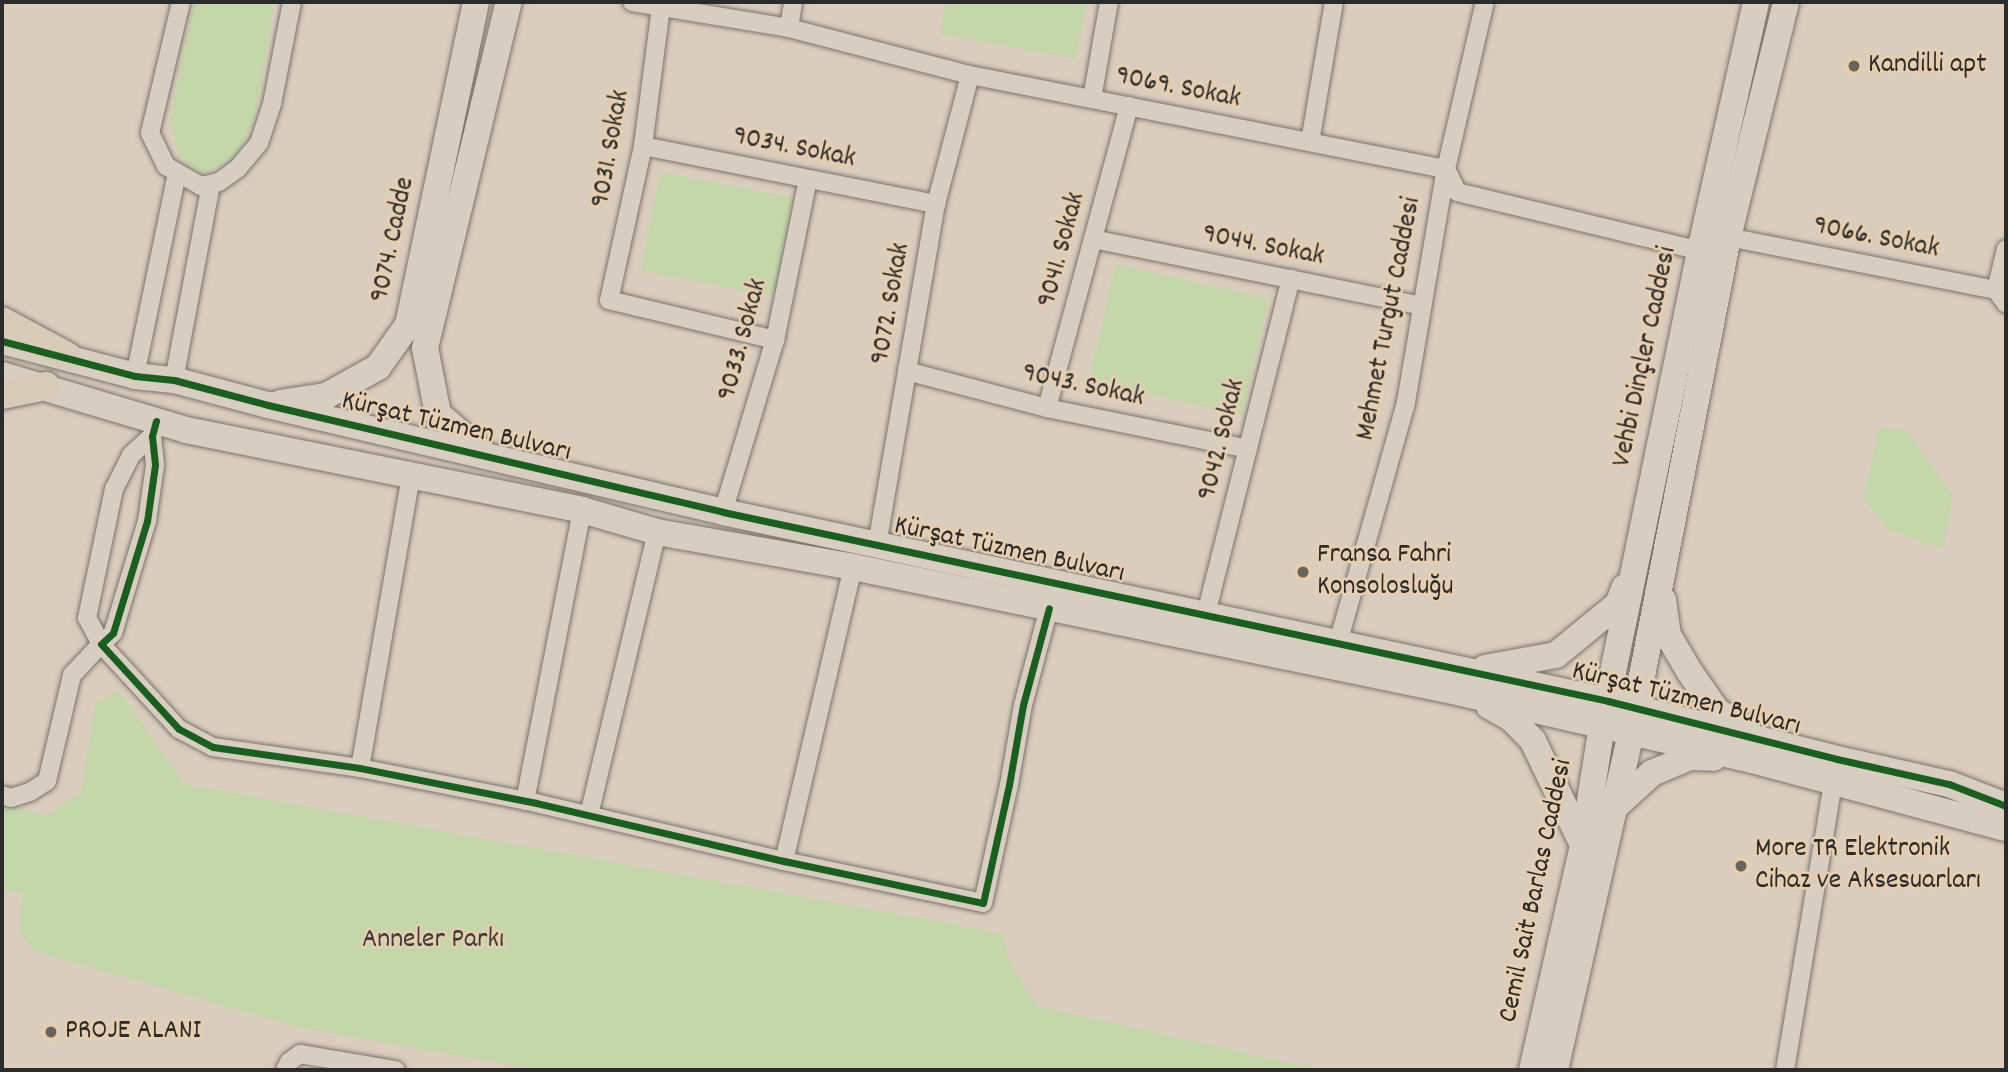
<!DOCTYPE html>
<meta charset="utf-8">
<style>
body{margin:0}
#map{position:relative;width:2008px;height:1072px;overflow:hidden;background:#dbcdbd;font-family:Dekko,sans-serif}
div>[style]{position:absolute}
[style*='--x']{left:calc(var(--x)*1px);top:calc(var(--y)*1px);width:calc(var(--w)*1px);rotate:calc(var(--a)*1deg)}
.green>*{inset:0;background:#c5d6aa}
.roads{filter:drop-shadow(0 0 2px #7a746d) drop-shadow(0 0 2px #7a746d)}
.street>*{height:18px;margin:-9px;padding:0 9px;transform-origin:9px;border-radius:9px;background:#d7cdc1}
.secondary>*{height:26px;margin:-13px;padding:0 13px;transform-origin:13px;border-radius:13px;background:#d7cdc1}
.primary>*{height:28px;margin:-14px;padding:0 14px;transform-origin:14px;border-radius:14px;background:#d5cbb8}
.cycleway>*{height:7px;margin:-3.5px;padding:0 3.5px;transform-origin:3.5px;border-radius:3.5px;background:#1b5e20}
.dots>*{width:19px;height:19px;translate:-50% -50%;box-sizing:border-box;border:4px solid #e8ceb0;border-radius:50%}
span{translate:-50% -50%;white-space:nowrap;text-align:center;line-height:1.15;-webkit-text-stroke:5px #e8ceb0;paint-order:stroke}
.poi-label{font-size:28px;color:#2b2b2b}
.left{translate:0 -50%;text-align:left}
.street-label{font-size:28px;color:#2b2b2b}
.park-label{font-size:28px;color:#393d36}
.frame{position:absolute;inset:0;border:4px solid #2b2b2b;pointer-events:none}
</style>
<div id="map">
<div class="green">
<i style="clip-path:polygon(194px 2px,275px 2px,254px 121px,240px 152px,218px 168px,202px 173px,188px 165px,177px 150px,170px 119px)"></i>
<i style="clip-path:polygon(946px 2px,1086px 2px,1076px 59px,940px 34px)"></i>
<i style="clip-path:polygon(660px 172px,796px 198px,776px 297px,641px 271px)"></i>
<i style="clip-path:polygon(1116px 264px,1269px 299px,1242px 415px,1089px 381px)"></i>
<i style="clip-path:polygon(1880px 427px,1907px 431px,1953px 496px,1943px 549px,1889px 530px,1863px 497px)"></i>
<i style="clip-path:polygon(119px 690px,184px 784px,1002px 933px,1010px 962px,1037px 1006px,1321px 1070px,539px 1070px,301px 1028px,34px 951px,19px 931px,23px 894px,2px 889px,2px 804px,47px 815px,81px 792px,96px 703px)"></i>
</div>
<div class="roads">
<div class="street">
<i style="--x:181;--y:2;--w:135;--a:103.3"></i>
<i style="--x:150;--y:133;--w:37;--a:64"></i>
<i style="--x:166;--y:166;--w:40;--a:29.7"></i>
<i style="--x:201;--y:186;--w:18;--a:-13"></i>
<i style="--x:219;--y:182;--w:24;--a:-36"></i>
<i style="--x:238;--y:168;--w:33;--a:-50"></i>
<i style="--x:259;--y:143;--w:41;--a:-71.6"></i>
<i style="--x:272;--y:104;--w:104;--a:-78.9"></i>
<i style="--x:632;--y:2;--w:159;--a:9.4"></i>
<i style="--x:789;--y:28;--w:187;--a:14.6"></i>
<i style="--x:970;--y:75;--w:485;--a:11.2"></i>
<i style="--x:1446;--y:169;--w:25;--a:64"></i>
<i style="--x:1457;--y:192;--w:250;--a:13.6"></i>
<i style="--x:661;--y:7;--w:140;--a:97.4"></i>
<i style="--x:643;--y:146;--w:158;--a:102.4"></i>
<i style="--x:609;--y:300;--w:171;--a:13.5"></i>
<i style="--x:789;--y:28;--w:26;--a:-81"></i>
<i style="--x:1092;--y:99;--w:98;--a:-80.1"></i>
<i style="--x:1310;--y:142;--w:142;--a:-80.3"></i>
<i style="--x:643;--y:146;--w:299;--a:11.2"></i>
<i style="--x:1728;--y:237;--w:273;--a:11.2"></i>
<i style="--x:1996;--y:290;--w:17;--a:54"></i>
<i style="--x:1093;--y:239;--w:336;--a:11.5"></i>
<i style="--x:1996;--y:290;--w:42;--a:-76.3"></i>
<i style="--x:907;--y:371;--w:145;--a:14.8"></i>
<i style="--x:1047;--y:408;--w:205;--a:11.5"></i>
<i style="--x:135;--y:376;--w:206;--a:-78.3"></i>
<i style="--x:174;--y:380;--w:199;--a:-79.3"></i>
<i style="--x:1047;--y:408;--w:313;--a:-74.8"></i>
<i style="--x:156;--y:421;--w:16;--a:105"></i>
<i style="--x:152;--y:436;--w:29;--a:84"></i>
<i style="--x:155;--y:465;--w:57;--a:98.1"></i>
<i style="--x:147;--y:521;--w:117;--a:106.9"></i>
<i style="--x:113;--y:633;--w:16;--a:137"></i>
<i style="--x:101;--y:644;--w:115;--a:47.5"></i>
<i style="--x:179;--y:729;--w:38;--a:28"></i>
<i style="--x:213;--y:747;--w:148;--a:8.1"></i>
<i style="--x:360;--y:768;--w:179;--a:11.2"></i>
<i style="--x:536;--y:803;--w:255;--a:13.2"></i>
<i style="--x:784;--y:861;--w:203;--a:11.9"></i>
<i style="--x:983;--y:903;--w:121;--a:-77.6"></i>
<i style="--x:1009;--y:785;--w:81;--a:-80.1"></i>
<i style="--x:1023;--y:705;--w:100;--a:-75"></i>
<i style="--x:723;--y:512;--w:180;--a:-73.2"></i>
<i style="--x:775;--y:340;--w:164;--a:-78.4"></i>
<i style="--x:877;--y:545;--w:346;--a:-80.2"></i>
<i style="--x:936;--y:204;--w:133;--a:-75.2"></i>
<i style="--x:1206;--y:614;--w:346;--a:-75.8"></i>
<i style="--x:1338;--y:643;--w:250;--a:-74.2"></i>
<i style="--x:1406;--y:402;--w:236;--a:-80.3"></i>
<i style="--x:1446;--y:169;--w:171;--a:-76.9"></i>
<i style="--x:360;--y:768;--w:296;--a:-80.1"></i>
<i style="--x:2;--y:795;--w:9;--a:18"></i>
<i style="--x:11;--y:798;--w:20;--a:-18"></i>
<i style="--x:30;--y:792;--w:20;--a:-33"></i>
<i style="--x:47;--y:781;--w:109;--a:-76.7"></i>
<i style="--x:72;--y:675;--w:42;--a:-46.9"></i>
<i style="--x:101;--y:644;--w:30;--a:-118"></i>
<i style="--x:87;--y:618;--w:132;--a:-78.2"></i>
<i style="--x:114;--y:489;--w:38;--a:-63"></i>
<i style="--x:131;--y:455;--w:28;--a:-42"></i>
<i style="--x:525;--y:801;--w:297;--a:-78.9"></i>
<i style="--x:589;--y:815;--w:291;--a:-76.5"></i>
<i style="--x:784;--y:861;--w:302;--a:-76.8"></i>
<i style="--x:285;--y:1070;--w:9;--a:-63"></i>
<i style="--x:289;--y:1062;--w:14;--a:-36"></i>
<i style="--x:300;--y:1054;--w:97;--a:9.5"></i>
<i style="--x:1785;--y:1070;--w:292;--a:-80.5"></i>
</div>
<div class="secondary">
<i style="--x:2;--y:341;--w:138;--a:14.7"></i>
<i style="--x:135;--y:376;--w:39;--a:6"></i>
<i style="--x:174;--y:380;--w:97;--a:14.9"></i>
<i style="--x:268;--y:405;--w:467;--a:13.2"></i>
<i style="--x:723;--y:512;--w:905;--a:12.05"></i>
<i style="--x:1608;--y:701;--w:236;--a:14.2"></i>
<i style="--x:1837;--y:759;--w:115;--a:12.6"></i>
<i style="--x:1949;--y:784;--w:61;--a:21.1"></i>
<i style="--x:2;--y:375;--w:192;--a:16.6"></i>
<i style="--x:186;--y:430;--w:404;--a:11.4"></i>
<i style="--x:582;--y:510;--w:78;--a:16.3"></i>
<i style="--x:657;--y:532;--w:199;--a:10.1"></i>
<i style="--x:853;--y:567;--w:622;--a:11.69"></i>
<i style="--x:1462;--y:693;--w:298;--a:13"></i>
<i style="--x:1752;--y:760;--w:263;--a:15"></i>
<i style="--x:280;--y:403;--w:47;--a:-8.7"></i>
<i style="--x:326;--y:396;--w:60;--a:-29.1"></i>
<i style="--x:378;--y:367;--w:52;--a:-54.5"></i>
<i style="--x:408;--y:325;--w:330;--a:-78.1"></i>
<i style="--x:482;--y:452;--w:58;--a:-139.2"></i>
<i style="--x:438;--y:414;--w:67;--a:-101.1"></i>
<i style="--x:425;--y:348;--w:356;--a:-76.4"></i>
<i style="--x:1663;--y:600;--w:35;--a:82"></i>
<i style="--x:1668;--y:635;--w:42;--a:59.7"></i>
<i style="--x:1689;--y:671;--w:49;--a:55"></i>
<i style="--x:1717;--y:711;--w:36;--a:32"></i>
<i style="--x:1485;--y:668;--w:72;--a:-10.4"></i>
<i style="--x:1556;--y:655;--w:80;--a:-39.4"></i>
<i style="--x:1618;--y:604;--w:18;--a:-68"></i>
<i style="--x:1489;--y:706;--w:25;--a:29"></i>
<i style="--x:1511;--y:718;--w:32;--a:46"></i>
<i style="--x:1533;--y:741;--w:115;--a:64.3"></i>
<i style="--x:1616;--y:806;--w:49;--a:-42.5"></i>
<i style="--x:1652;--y:773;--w:41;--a:-22.8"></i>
<i style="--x:1690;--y:757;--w:24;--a:2"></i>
<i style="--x:1532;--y:1070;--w:231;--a:-77.2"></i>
<i style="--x:1583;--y:845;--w:121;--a:-81"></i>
<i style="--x:1602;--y:725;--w:484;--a:-78.3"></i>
<i style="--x:1700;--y:251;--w:255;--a:-77.3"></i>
<i style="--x:1555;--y:1070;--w:346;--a:-77.3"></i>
<i style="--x:1631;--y:732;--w:504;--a:-78.91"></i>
<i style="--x:1728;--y:237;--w:242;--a:-76.1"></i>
</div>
<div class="primary">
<i style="--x:2;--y:321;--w:74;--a:28.3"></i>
<i style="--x:2;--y:395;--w:45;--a:-11.6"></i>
</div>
</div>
<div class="cycleway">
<i style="--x:2;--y:341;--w:138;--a:14.7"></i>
<i style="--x:135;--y:376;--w:39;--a:6"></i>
<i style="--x:174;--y:380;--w:97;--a:14.9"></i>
<i style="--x:268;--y:405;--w:467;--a:13.2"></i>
<i style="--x:723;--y:512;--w:905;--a:12.05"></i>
<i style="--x:1608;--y:701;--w:236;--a:14.2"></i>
<i style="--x:1837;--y:759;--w:115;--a:12.6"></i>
<i style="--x:1949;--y:784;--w:61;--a:21.1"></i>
<i style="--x:156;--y:421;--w:16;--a:105"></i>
<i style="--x:152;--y:436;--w:29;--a:84"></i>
<i style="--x:155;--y:465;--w:57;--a:98.1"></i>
<i style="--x:147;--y:521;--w:117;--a:106.9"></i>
<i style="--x:113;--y:633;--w:16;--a:137"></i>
<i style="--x:101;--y:644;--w:115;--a:47.5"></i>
<i style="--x:179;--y:729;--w:38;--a:28"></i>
<i style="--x:213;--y:747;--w:148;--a:8.1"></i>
<i style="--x:360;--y:768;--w:179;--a:11.2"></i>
<i style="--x:536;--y:803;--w:255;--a:13.2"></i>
<i style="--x:784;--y:861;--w:203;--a:11.9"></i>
<i style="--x:983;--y:903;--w:121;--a:-77.6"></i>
<i style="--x:1009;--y:785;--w:81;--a:-80.1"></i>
<i style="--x:1023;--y:705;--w:100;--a:-75"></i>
</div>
<div class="dots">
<i style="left:1854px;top:66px;background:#69645e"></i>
<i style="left:1303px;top:572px;background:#69645e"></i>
<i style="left:1741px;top:866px;background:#69645e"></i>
<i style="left:51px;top:1032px;background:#69645e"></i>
</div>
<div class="poi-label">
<span class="left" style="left:1868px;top:66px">Kandilli apt</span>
<span class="left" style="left:1317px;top:572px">Fransa Fahri<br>Konsolosluğu</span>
<span class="left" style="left:1755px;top:866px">More TR Elektronik<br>Cihaz ve Aksesuarları</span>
<span class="left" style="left:65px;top:1032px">PROJE ALANI</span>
</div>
<div class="street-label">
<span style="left:1178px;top:89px;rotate:11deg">9069. Sokak</span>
<span style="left:612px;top:149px;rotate:-80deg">9031. Sokak</span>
<span style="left:794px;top:149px;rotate:11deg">9034. Sokak</span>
<span style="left:1876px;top:239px;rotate:11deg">9066. Sokak</span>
<span style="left:394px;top:240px;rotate:-78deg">9074. Cadde</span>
<span style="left:1263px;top:247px;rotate:11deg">9044. Sokak</span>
<span style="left:1063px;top:250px;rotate:-75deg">9041. Sokak</span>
<span style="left:892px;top:304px;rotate:-80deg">9072. Sokak</span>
<span style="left:1390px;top:319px;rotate:-79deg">Mehmet Turgut Caddesi</span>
<span style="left:744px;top:340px;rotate:-75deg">9033. Sokak</span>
<span style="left:1646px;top:357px;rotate:-78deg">Vehbi Dinçler Caddesi</span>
<span style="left:1083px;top:387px;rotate:12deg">9043. Sokak</span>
<span style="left:456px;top:428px;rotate:13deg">Kürşat Tüzmen Bulvarı</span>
<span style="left:1223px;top:440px;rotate:-76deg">9042. Sokak</span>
<span style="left:1009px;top:551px;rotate:12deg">Kürşat Tüzmen Bulvarı</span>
<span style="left:1686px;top:700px;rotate:14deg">Kürşat Tüzmen Bulvarı</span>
<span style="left:1537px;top:891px;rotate:-78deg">Cemil Sait Barlas Caddesi</span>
</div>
<div class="park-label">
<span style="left:433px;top:941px">Anneler Parkı</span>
</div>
<div class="frame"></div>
</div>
